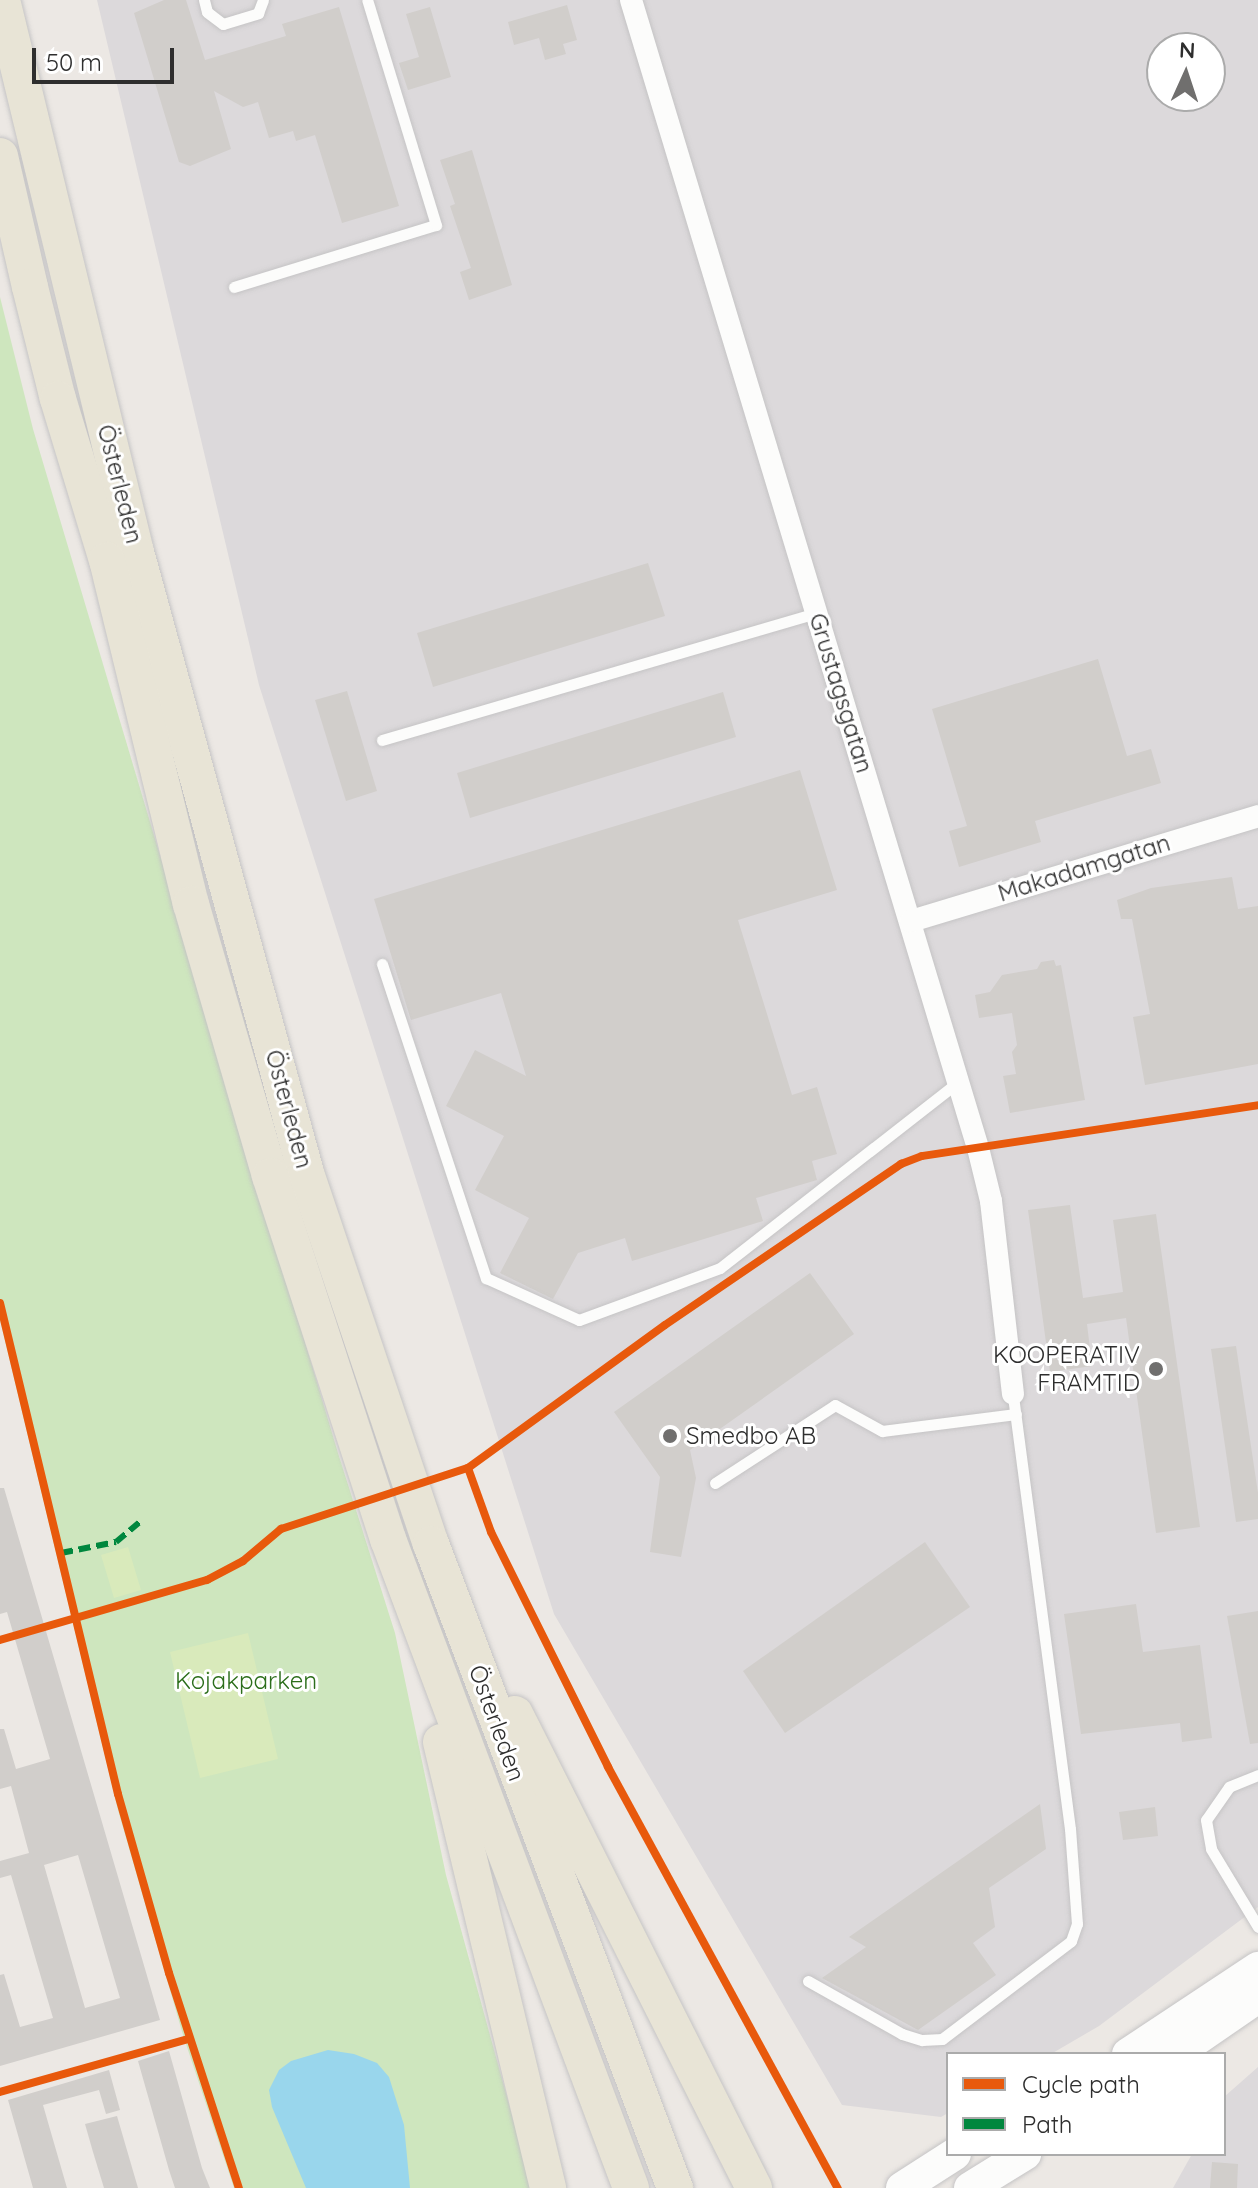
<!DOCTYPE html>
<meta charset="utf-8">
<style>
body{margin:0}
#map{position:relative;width:1258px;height:2188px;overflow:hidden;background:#ece8e4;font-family:Quicksand,sans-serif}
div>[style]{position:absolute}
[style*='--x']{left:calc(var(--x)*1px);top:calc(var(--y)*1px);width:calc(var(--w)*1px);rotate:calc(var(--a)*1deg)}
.industrial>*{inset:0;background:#dcd9db}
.green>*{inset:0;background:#cee6be}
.pitch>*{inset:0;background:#d9eabb}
.water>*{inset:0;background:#99d6ec}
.building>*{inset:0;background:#d1cecb}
.roads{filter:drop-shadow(0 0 2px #c5c4c5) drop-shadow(0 0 2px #c5c4c5)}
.service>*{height:11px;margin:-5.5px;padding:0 5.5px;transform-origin:5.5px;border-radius:5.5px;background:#fcfcfb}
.minor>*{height:22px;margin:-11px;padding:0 11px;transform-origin:11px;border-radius:11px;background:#fcfcfb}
.secondary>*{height:32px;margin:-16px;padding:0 16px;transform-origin:16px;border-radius:16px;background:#fcfcfb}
.primary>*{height:36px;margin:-18px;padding:0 18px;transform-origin:18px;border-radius:18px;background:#e8e4d6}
.quiet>*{height:6px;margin-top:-3px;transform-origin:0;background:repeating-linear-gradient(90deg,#00873e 0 12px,transparent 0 18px)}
.cycleway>*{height:8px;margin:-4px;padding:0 4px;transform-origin:4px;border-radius:4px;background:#e8590c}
.dots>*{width:22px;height:22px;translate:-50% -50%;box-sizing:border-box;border:4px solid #fff;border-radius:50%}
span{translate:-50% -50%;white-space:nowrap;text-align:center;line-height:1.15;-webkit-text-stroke:6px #fff;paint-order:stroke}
.street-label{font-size:24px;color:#2e2e2e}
.poi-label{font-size:24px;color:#2e2e2e}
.right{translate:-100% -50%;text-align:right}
.left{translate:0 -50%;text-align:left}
.park-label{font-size:24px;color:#2c6e1b}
.legend{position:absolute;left:946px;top:2052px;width:280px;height:104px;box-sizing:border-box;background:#fff;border:2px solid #ababab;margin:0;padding:10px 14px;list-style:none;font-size:24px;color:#2e2e2e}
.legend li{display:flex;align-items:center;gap:16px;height:40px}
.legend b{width:40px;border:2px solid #ababab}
.north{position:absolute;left:1146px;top:32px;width:80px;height:80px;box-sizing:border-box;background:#fff;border:2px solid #ababab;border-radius:50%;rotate:3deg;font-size:22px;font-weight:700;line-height:32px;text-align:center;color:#2e2e2e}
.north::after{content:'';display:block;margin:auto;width:28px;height:36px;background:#706f6e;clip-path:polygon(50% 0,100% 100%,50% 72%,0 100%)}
.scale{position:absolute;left:32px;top:48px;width:142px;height:36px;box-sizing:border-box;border:4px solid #2e2e2e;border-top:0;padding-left:10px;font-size:24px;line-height:28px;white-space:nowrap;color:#2e2e2e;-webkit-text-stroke:6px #fff;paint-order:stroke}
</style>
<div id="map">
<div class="industrial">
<i style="clip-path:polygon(evenodd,97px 0,1258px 0,1258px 1907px,1099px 2026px,1051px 2054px,948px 2054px,948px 2113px,941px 2117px,842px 2105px,554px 1614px,259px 685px,97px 0,1162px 48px,1210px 48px,1210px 96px,1162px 96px,1162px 48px)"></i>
<i style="clip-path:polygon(1258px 2067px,1258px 2188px,1173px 2188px,1192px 2154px,1224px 2154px,1224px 2097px)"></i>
</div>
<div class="green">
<i style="clip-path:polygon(0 297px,33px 429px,338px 1453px,395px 1633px,446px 1875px,532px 2188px,234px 2188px,183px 2035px,118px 1810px,0 1320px)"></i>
</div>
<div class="pitch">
<i style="clip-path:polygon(128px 1547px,141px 1590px,114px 1598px,101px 1555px)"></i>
<i style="clip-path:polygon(248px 1633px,278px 1759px,200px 1778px,170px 1652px)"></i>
</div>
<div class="water">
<i style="clip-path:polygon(328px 2050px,354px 2054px,377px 2063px,389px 2077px,404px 2125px,410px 2188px,306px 2188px,272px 2107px,269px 2090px,279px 2070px,291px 2061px)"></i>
</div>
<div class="building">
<i style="clip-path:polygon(164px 0,186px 0,205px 60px,286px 36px,282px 24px,339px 7px,399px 206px,342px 223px,315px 135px,296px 141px,293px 131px,269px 138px,258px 102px,243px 107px,214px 91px,231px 149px,190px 166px,179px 162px,134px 13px)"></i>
<i style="clip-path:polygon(567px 5px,577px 40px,563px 44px,566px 54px,545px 60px,539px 38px,514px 45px,508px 22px)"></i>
<i style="clip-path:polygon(430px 7px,451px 77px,408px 90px,399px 63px,419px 57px,406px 14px)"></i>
<i style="clip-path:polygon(472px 150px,512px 285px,469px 300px,460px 272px,471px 268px,450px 206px,455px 204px,440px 160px)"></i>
<i style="clip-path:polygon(648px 563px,665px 616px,433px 687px,417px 633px)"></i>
<i style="clip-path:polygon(1098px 659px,1127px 756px,1151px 749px,1161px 783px,1035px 821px,1041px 842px,959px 867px,949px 831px,967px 826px,932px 709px)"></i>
<i style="clip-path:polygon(347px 691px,377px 791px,346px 801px,315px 700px)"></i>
<i style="clip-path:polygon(723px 692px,736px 737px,470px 818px,457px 773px)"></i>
<i style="clip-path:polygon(800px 770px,837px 890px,738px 920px,792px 1095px,817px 1087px,837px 1154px,812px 1161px,817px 1180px,756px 1198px,763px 1221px,632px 1261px,625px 1238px,578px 1253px,553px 1299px,500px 1273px,529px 1218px,475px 1190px,504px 1136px,446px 1106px,475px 1050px,526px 1076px,501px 993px,411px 1020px,374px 899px)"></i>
<i style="clip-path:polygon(1232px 877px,1238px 909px,1258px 906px,1258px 1064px,1145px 1085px,1133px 1017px,1150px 1014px,1132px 919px,1121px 919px,1117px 900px,1151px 888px)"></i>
<i style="clip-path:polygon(1054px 960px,1056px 966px,1061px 965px,1085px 1100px,1010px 1113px,1003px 1076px,1016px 1074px,1012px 1052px,1017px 1045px,1012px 1013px,979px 1018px,975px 995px,990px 992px,1002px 975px,1037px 969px,1041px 962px)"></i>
<i style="clip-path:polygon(1070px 1205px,1083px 1298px,1123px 1292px,1113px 1220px,1156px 1214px,1200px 1527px,1156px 1533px,1126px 1318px,1087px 1324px,1092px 1366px,1050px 1372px,1028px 1210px)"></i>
<i style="clip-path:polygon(810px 1273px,854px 1334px,690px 1450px,696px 1478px,681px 1557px,650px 1552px,660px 1477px,614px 1412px)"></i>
<i style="clip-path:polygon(1236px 1346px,1258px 1493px,1258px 1519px,1236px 1522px,1211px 1349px)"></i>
<i style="clip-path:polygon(evenodd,0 1488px,4px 1488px,160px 2020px,0 2066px,0 1975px,4px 1974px,20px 2027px,53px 2018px,11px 1875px,0 1878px,0 1861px,29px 1853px,11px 1786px,0 1789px,0 1729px,4px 1729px,16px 1769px,50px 1759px,7px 1612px,0 1614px,0 1488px,78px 1855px,120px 1998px,85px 2008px,44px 1865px,78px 1855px)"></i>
<i style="clip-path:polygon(925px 1542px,970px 1607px,785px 1733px,743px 1671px)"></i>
<i style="clip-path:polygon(1136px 1604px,1143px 1652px,1200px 1645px,1212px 1738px,1182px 1742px,1180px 1723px,1081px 1734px,1064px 1614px)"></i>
<i style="clip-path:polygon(1258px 1611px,1258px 1743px,1250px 1744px,1227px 1616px)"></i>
<i style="clip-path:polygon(1040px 1804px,1046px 1849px,989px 1888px,995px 1927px,973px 1943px,996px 1975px,918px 2030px,822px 1978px,866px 1947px,849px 1937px)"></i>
<i style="clip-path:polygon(1155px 1807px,1158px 1836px,1123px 1840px,1119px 1812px)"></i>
<i style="clip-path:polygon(169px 2051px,202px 2168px,210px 2188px,175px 2188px,169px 2170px,138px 2061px)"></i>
<i style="clip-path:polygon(109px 2070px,120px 2110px,106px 2114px,99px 2090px,43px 2105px,67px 2188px,33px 2188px,8px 2100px)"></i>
<i style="clip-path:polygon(117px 2116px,138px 2188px,104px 2188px,93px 2152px,85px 2124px)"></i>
<i style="clip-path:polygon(1212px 2162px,1238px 2164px,1237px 2188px,1210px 2188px)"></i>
</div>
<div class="roads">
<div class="service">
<i style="--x:204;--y:0;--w:12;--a:76"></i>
<i style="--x:207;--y:12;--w:20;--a:37"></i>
<i style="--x:223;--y:24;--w:37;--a:-17"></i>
<i style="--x:258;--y:13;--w:14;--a:-69"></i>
<i style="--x:234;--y:287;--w:211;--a:-17.1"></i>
<i style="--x:436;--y:225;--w:235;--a:-107"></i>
<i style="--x:382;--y:740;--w:453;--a:-16.3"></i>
<i style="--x:382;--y:964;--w:331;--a:71.7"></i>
<i style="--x:486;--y:1278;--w:102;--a:24.3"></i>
<i style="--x:579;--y:1320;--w:150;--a:-20.2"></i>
<i style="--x:720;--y:1268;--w:302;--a:-38"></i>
<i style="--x:715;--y:1483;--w:143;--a:-33"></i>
<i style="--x:835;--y:1405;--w:54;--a:29"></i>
<i style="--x:882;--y:1431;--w:135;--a:-7.2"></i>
<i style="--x:1258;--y:1775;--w:31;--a:158"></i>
<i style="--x:1229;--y:1787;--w:40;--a:124.9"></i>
<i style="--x:1206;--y:1820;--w:29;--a:80"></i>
<i style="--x:1211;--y:1849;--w:91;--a:58.9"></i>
<i style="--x:808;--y:1981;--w:108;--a:29.4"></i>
<i style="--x:902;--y:2034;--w:21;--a:17"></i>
<i style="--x:922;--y:2040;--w:20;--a:-3"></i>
<i style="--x:942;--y:2039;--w:162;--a:-37.2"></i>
<i style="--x:1071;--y:1941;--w:18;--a:-71"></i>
<i style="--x:1077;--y:1924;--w:95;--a:-94.2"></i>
<i style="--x:1070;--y:1829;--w:439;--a:-97.5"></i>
</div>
<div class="minor">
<i style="--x:631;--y:0;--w:1199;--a:73.18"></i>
<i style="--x:978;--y:1148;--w:55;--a:76.2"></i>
<i style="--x:991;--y:1201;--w:194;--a:83.5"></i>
<i style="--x:911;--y:921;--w:363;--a:-16.8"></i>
</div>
<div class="secondary">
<i style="--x:1128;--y:2054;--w:156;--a:-33.5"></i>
<i style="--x:1175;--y:2054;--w:101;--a:-34.5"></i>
<i style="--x:902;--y:2188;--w:63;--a:-32.7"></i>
<i style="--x:970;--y:2188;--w:65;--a:-31.7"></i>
</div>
<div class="primary">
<i style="--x:2;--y:0;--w:568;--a:76.36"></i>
<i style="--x:136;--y:552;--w:644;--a:74.69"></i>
<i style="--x:306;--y:1173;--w:391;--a:71.4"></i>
<i style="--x:431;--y:1544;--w:689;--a:69.25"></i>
<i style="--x:0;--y:156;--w:134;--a:77.1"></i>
<i style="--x:30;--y:287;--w:115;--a:76"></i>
<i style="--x:58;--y:399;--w:168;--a:73.1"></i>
<i style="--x:107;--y:560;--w:354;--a:76.3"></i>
<i style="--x:191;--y:904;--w:283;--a:73.8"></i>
<i style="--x:270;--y:1176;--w:382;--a:72"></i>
<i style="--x:388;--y:1539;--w:693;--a:69.47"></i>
<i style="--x:515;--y:1714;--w:531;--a:63.24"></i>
<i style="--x:441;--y:1742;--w:459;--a:76.5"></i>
</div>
</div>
<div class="quiet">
<i style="--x:61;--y:1553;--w:56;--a:-11.3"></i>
<i style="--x:116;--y:1542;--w:31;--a:-40"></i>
</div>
<div class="cycleway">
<i style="--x:0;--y:1303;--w:505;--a:76.49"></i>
<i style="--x:118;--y:1794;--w:186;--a:74.1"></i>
<i style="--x:169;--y:1973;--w:226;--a:72"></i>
<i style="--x:468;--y:1468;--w:68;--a:70.2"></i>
<i style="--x:491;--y:1532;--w:263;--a:63.5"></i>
<i style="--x:608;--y:1767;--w:480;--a:61.4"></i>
<i style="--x:0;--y:1640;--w:216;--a:-16.2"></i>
<i style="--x:207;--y:1580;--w:41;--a:-27.8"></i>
<i style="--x:243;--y:1561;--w:50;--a:-40.1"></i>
<i style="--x:281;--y:1529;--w:197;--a:-18.1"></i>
<i style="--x:468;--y:1468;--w:243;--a:-36"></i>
<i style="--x:665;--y:1325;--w:286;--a:-34.3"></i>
<i style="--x:901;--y:1164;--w:22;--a:-21"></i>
<i style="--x:922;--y:1156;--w:340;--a:-8.6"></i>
<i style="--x:0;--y:2092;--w:196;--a:-15.7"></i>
</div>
<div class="dots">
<i style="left:1156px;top:1369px;background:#706f6e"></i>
<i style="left:670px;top:1436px;background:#706f6e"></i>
</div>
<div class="street-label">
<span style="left:120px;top:484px;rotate:76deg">Österleden</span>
<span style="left:841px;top:693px;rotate:73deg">Grustagsgatan</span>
<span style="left:1084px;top:868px;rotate:-17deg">Makadamgatan</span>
<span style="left:289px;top:1109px;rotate:75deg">Österleden</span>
<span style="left:497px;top:1723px;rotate:70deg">Österleden</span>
</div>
<div class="poi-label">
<span class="right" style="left:1140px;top:1369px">KOOPERATIV<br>FRAMTID</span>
<span class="left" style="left:686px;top:1436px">Smedbo AB</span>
</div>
<div class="park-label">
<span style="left:246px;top:1681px">Kojakparken</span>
</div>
<ul class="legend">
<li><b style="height:10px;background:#e8590c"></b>Cycle path</li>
<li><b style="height:10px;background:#00873e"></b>Path</li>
</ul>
<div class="north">N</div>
<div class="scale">50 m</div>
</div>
